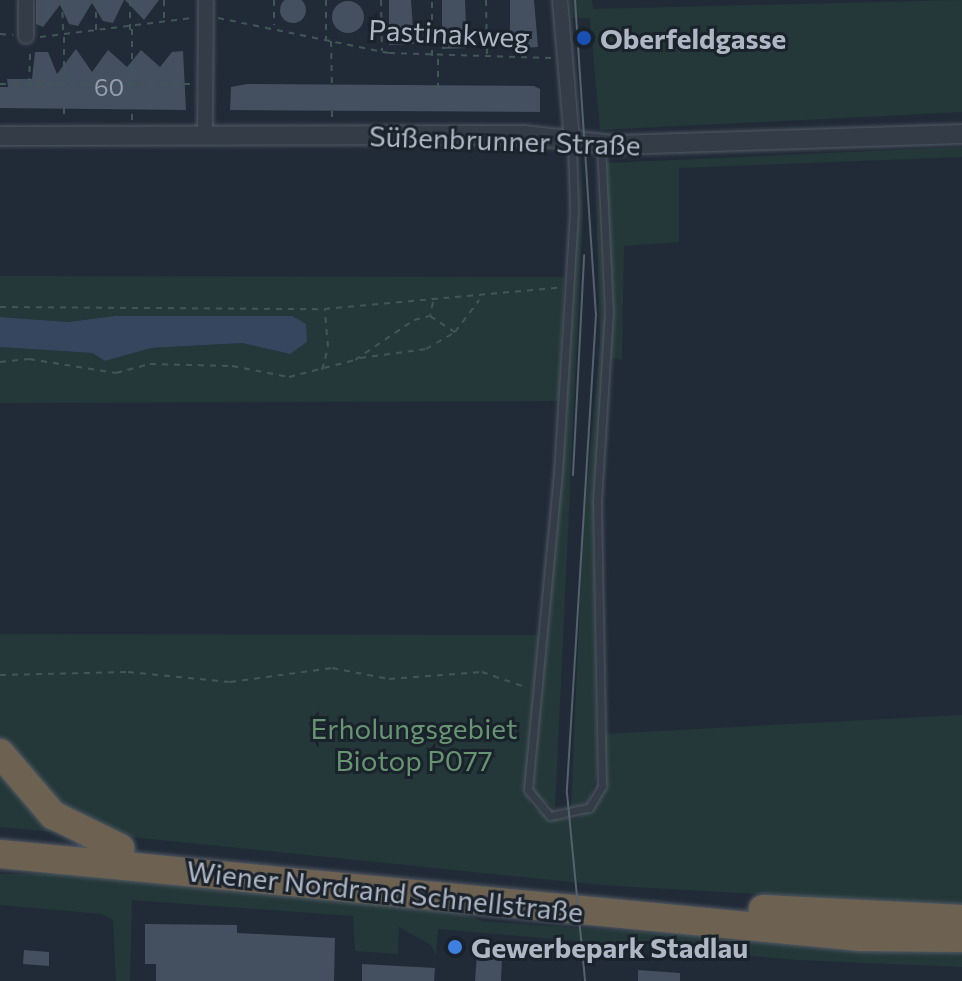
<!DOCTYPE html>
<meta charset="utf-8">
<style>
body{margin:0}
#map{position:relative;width:962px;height:981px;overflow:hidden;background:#212b37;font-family:Commissioner,sans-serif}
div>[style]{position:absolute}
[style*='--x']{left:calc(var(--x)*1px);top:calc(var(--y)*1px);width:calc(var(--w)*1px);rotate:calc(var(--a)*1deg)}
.green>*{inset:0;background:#243839}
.water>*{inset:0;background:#35465e}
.building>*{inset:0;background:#44505f}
.round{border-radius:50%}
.path>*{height:2px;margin-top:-1px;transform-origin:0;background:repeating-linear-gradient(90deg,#425557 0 6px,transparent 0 12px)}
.roads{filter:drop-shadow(0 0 2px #525a65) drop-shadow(0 0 2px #525a65)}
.service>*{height:7px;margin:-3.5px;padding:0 3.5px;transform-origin:3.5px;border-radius:3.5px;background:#343d47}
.minor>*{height:14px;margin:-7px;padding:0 7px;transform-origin:7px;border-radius:7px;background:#343d47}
.tertiary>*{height:18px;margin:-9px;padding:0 9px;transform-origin:9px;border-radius:9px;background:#343d47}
.motorway>*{height:28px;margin:-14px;padding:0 14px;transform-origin:14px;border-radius:14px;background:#6d6252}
.tram>*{height:2px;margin:-1px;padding:0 1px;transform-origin:1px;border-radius:1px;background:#56616e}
.dots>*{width:22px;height:22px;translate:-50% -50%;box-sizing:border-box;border:4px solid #1a222c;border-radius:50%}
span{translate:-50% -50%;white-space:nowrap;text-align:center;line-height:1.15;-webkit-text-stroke:6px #1a222c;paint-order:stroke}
.number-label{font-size:24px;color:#949dab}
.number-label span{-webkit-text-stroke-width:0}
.street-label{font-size:28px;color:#afb7c4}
.poi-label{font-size:28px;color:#afb7c4;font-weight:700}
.left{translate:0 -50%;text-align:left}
.park-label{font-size:28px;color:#679471}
</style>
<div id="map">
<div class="green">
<i style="clip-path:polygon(570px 0,592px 0,593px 9px,962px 0,962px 112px,600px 130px,590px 18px,572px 18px)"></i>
<i style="clip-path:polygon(962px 147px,962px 157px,679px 168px,679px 242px,624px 246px,622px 360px,611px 358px,606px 163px)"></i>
<i style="clip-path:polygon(581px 165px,583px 211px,555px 809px,534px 794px,533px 785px,566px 422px)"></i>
<i style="clip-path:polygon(595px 165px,605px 327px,593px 528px,597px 775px,588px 803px,571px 809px,583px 529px,600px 343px)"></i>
<i style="clip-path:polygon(0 276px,564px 277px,559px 401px,0 403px,0 347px,92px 353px,105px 361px,151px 348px,242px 343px,289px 354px,222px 316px,69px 322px,0 317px)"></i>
<i style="clip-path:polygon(0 634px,539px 635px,526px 789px,531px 806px,550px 819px,578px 819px,604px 789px,603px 734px,962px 715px,962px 906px,601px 885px,121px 836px,76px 823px,0 749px)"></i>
<i style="clip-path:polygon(0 772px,65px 833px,0 827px)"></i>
<i style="clip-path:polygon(0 874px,67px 874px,455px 911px,482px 921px,545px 926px,962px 951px,962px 967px,798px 960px,438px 929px,436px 955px,431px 945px,399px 927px,398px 954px,355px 951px,353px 916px,132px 900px,130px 981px,116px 981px,113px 920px,102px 914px,0 905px)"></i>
</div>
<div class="water">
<i style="clip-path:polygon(115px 316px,292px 316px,306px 324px,307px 342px,290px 354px,242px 343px,151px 348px,105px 361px,92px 353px,0 347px,0 317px,69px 322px)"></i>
</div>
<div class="building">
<i class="round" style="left:280px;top:-3px;width:26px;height:26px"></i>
<i style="clip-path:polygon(36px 0,124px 0,113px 23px,103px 21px,92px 3px,78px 26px,69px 24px,60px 5px,43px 27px,36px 24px)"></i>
<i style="clip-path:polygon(125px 0,159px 0,144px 20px)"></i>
<i style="clip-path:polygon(389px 0,411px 0,414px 44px,389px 45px)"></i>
<i style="clip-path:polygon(442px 0,465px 0,467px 48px,442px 49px)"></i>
<i style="clip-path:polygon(510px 0,534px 0,538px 47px,510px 49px)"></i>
<i class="round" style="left:332px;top:1px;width:32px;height:32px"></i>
<i style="clip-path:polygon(76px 49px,92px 72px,108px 50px,127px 67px,141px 50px,160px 67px,172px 52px,183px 51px,186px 110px,0 108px,0 87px,8px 87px,7px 79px,32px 79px,35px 52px,48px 52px,57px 74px)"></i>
<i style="clip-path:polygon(247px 84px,534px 86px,540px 89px,540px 112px,230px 110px,231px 87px)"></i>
<i style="clip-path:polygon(145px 924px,237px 925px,237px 933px,335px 938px,334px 981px,156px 981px,156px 964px,145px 964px)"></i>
<i style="clip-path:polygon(24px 950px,49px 952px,49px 966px,23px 964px)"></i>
<i style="clip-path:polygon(477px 954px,502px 956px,501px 981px,475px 981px)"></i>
<i style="clip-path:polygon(362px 964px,435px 968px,434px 981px,362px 981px)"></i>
<i style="clip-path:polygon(638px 970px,680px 973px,680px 981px,638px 981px)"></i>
</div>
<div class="path">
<i style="--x:62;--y:0;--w:35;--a:88"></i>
<i style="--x:96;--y:0;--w:34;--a:90"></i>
<i style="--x:130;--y:0;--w:30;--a:90"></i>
<i style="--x:164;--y:0;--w:23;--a:90"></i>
<i style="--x:274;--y:0;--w:25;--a:90"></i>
<i style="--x:326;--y:0;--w:39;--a:90"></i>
<i style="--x:381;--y:0;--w:51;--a:88.9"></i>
<i style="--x:486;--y:0;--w:56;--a:89"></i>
<i style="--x:218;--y:18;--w:175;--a:11.6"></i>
<i style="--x:389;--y:53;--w:163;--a:1.8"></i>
<i style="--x:132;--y:29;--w:58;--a:90"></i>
<i style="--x:0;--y:34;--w:13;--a:4"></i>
<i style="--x:40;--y:37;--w:153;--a:-7.1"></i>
<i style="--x:64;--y:37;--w:50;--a:90"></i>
<i style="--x:331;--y:41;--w:47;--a:88.8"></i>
<i style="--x:432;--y:56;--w:56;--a:-90"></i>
<i style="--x:0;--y:84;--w:8;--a:0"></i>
<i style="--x:14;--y:84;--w:28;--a:0"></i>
<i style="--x:29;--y:84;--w:34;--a:-88"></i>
<i style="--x:47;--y:84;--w:29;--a:0"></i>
<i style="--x:82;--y:84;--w:28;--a:0"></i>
<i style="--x:116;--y:84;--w:28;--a:0"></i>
<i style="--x:150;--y:84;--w:28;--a:0"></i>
<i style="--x:184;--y:84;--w:8;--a:0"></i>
<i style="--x:438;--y:89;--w:31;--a:-90"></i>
<i style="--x:64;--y:108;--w:12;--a:90"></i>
<i style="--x:332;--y:111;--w:9;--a:90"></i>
<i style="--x:132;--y:120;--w:12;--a:-90"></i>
<i style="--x:433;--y:302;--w:14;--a:102"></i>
<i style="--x:430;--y:316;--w:30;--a:33"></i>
<i style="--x:455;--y:332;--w:40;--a:-53"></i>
<i style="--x:0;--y:307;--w:324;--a:0.4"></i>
<i style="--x:324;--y:309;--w:234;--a:-5.2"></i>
<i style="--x:360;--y:358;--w:67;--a:-7.8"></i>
<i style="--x:426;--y:349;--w:34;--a:-30"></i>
<i style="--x:0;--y:362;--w:29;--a:-6"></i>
<i style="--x:29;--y:359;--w:88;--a:9.1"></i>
<i style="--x:116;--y:373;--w:35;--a:-15"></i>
<i style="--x:150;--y:364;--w:82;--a:1.4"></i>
<i style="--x:232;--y:366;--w:58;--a:10.9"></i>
<i style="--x:289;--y:377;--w:68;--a:-14.4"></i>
<i style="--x:355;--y:360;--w:71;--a:-34.1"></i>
<i style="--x:414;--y:320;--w:16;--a:-14"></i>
<i style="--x:322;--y:370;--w:24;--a:-75"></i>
<i style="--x:328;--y:347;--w:37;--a:-95"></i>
<i style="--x:0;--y:675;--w:128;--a:-1.3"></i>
<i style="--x:128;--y:672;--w:102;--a:5.6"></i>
<i style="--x:230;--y:682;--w:103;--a:-7.8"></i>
<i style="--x:332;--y:668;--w:58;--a:10.9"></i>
<i style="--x:389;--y:679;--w:93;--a:-4.3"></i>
<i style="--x:482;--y:672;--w:46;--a:19.2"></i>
</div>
<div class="roads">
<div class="service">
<i style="--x:572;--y:143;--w:68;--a:88.3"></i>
<i style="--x:574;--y:211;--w:261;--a:93.5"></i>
<i style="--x:558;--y:472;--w:319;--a:95.4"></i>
<i style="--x:528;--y:790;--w:34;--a:50"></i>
<i style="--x:550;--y:816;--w:40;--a:-12"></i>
<i style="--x:589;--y:808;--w:26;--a:-59"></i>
<i style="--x:602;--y:786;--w:284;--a:-91"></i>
<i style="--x:597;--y:502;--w:189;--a:-86.4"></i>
<i style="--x:609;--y:313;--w:167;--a:-92.7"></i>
</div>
<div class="minor">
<i style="--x:560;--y:0;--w:141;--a:85.1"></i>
<i style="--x:26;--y:36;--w:36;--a:-90"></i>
<i style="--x:205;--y:135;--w:135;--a:-89.6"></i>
</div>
<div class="tertiary">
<i style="--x:0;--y:136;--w:524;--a:-0.11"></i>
<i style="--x:524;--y:135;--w:92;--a:6.3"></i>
<i style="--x:615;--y:145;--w:347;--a:-1.8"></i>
</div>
<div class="motorway">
<i style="--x:0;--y:753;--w:82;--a:49.5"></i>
<i style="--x:53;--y:815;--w:75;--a:26.2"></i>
<i style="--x:0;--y:854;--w:865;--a:5.51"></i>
<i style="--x:861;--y:937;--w:101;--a:0.6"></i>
<i style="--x:763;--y:909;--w:199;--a:2.9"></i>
</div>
</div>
<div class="tram">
<i style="--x:575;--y:0;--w:315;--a:86.2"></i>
<i style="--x:596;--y:314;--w:480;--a:93.5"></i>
<i style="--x:567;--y:793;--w:189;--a:84.5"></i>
<i style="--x:573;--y:475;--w:220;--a:-87.1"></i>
</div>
<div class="dots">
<i style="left:584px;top:38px;background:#1a4fb4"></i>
<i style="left:455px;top:947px;background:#3f7fe0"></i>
</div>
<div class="number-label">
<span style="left:109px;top:87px">60</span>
</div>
<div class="street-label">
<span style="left:449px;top:33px;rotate:3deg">Pastinakweg</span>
<span style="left:505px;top:140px;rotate:2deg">Süßenbrunner Straße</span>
<span style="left:385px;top:891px;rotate:6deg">Wiener Nordrand Schnellstraße</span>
</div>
<div class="poi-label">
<span class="left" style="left:600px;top:38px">Oberfeldgasse</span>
<span class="left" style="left:471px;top:947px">Gewerbepark Stadlau</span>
</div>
<div class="park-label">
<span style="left:414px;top:744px">Erholungsgebiet<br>Biotop P077</span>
</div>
</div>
